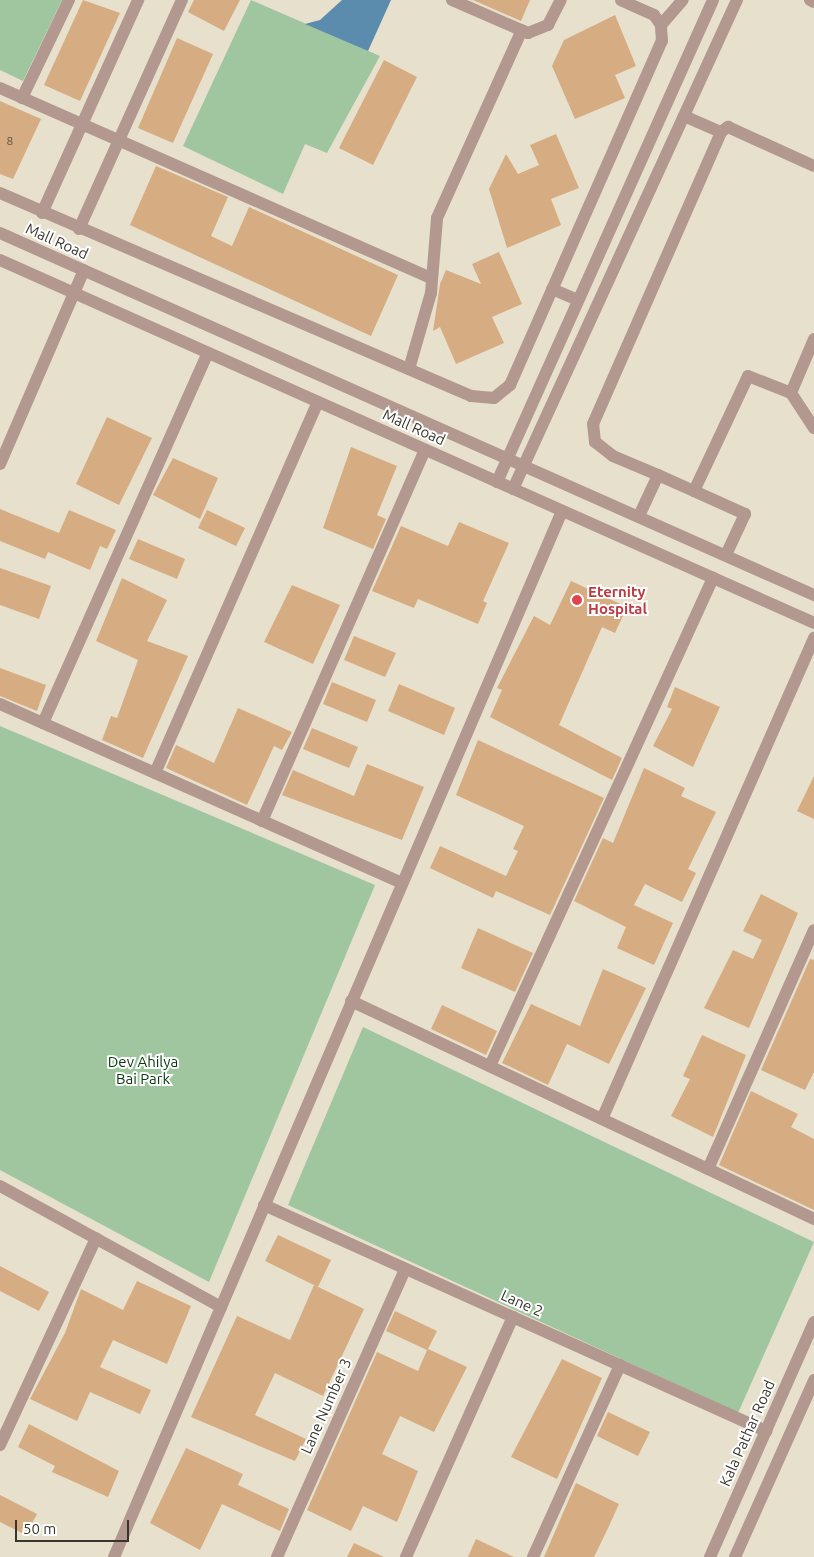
<!DOCTYPE html>
<style>
body{margin:0}
#map{position:relative;width:814px;height:1557px;overflow:hidden;background:#e7e0cc;font-family:Ubuntu,sans-serif}
div>[style]{position:absolute}
[style*='--x']{left:calc(var(--x)*1px);top:calc(var(--y)*1px);width:calc(var(--w)*1px);rotate:calc(var(--a)*1deg)}
.green>*{inset:0;background:#a0c6a0}
.water>*{inset:0;background:#5b8cae}
.building>*{inset:0;background:#d6ac82}
.minor>*{height:12px;margin:-6px;padding:0 6px;transform-origin:6px;border-radius:6px;background:#b2988f}
.dots>*{width:14px;height:14px;translate:-50% -50%;box-sizing:border-box;border:2px solid #fff;border-radius:50%}
span{translate:-50% -50%;white-space:nowrap;text-align:center;line-height:1.15;-webkit-text-stroke:4px #fff;paint-order:stroke}
.number-label{font-size:12px;color:#605342}
.number-label span{-webkit-text-stroke-width:0}
.street-label{font-size:15px;color:#38352d}
.health-label{font-size:15px;color:#be3a42;font-weight:700}
.left{translate:0 -50%;text-align:left}
.park-label{font-size:15px;color:#08360e}
.scale{position:absolute;left:15px;top:1520px;width:114px;height:22px;box-sizing:border-box;border:2px solid #38352d;border-top:0;padding-left:6px;font-size:15px;line-height:18px;white-space:nowrap;color:#38352d;-webkit-text-stroke:4px #fff;paint-order:stroke}
</style>
<div id="map">
<div class="green">
<i style="clip-path:polygon(0 0,62px 0,23px 81px,0 70px)"></i>
<i style="clip-path:polygon(251px 0,380px 56px,327px 153px,305px 144px,283px 194px,183px 146px)"></i>
<i style="clip-path:polygon(0 726px,375px 885px,209px 1282px,0 1170px)"></i>
<i style="clip-path:polygon(363px 1027px,814px 1242px,738px 1413px,288px 1205px)"></i>
</div>
<div class="water">
<i style="clip-path:polygon(342px 0,391px 0,368px 51px,305px 24px,320px 20px)"></i>
</div>
<div class="building">
<i style="clip-path:polygon(83px 0,120px 13px,80px 101px,44px 85px)"></i>
<i style="clip-path:polygon(194px 0,240px 0,224px 31px,188px 12px)"></i>
<i style="clip-path:polygon(473px 0,530px 0,521px 21px)"></i>
<i style="clip-path:polygon(615px 15px,636px 66px,615px 75px,625px 98px,575px 119px,552px 66px,564px 40px)"></i>
<i style="clip-path:polygon(177px 38px,213px 54px,173px 143px,138px 128px)"></i>
<i style="clip-path:polygon(384px 60px,417px 77px,373px 165px,339px 148px)"></i>
<i style="clip-path:polygon(0 101px,41px 119px,13px 179px,0 174px)"></i>
<i style="clip-path:polygon(556px 134px,579px 188px,551px 199px,561px 225px,507px 248px,489px 189px,506px 154px,518px 174px,539px 165px,530px 145px)"></i>
<i style="clip-path:polygon(156px 166px,228px 197px,211px 236px,232px 246px,249px 207px,398px 275px,371px 336px,130px 225px)"></i>
<i style="clip-path:polygon(499px 252px,522px 304px,492px 317px,504px 343px,456px 364px,440px 327px,433px 331px,440px 284px,446px 270px,481px 284px,472px 264px)"></i>
<i style="clip-path:polygon(107px 417px,152px 438px,119px 505px,76px 484px)"></i>
<i style="clip-path:polygon(351px 447px,397px 466px,377px 515px,386px 519px,373px 549px,323px 528px)"></i>
<i style="clip-path:polygon(173px 458px,218px 478px,200px 519px,153px 495px)"></i>
<i style="clip-path:polygon(0 509px,59px 533px,69px 510px,116px 530px,107px 549px,100px 546px,90px 570px,48px 552px,45px 559px,0 541px)"></i>
<i style="clip-path:polygon(207px 510px,245px 528px,236px 546px,198px 528px)"></i>
<i style="clip-path:polygon(459px 522px,509px 543px,483px 601px,487px 603px,478px 624px,418px 599px,414px 608px,372px 591px,401px 526px,448px 546px)"></i>
<i style="clip-path:polygon(138px 539px,185px 559px,177px 579px,129px 559px)"></i>
<i style="clip-path:polygon(0 568px,51px 586px,39px 619px,0 605px)"></i>
<i style="clip-path:polygon(122px 578px,167px 600px,147px 641px,188px 656px,143px 758px,102px 740px,111px 716px,117px 718px,138px 660px,96px 641px)"></i>
<i style="clip-path:polygon(571px 581px,627px 607px,615px 633px,602px 627px,559px 725px,622px 758px,612px 780px,490px 717px,502px 690px,497px 688px,534px 616px,550px 625px)"></i>
<i style="clip-path:polygon(292px 585px,340px 605px,313px 664px,264px 642px)"></i>
<i style="clip-path:polygon(354px 636px,396px 653px,385px 677px,344px 660px)"></i>
<i style="clip-path:polygon(0 668px,46px 685px,37px 711px,0 696px)"></i>
<i style="clip-path:polygon(332px 682px,376px 700px,367px 722px,323px 704px)"></i>
<i style="clip-path:polygon(399px 684px,455px 708px,444px 735px,388px 711px)"></i>
<i style="clip-path:polygon(675px 687px,720px 707px,693px 767px,653px 746px,672px 709px,667px 707px)"></i>
<i style="clip-path:polygon(238px 708px,292px 732px,282px 750px,274px 746px,247px 805px,166px 768px,176px 745px,214px 763px)"></i>
<i style="clip-path:polygon(312px 728px,358px 747px,349px 768px,303px 749px)"></i>
<i style="clip-path:polygon(478px 740px,604px 798px,550px 915px,496px 891px,493px 898px,430px 868px,440px 846px,506px 876px,518px 851px,513px 849px,524px 826px,456px 795px)"></i>
<i style="clip-path:polygon(367px 764px,424px 787px,402px 840px,282px 795px,293px 770px,354px 796px)"></i>
<i style="clip-path:polygon(644px 768px,685px 788px,681px 796px,716px 812px,688px 869px,696px 873px,682px 902px,645px 884px,634px 905px,673px 923px,654px 965px,617px 948px,626px 927px,574px 901px,603px 838px,613px 843px)"></i>
<i style="clip-path:polygon(814px 776px,814px 819px,797px 811px)"></i>
<i style="clip-path:polygon(761px 894px,798px 913px,749px 1028px,704px 1008px,733px 950px,753px 959px,762px 940px,743px 931px)"></i>
<i style="clip-path:polygon(478px 928px,533px 953px,515px 992px,461px 968px)"></i>
<i style="clip-path:polygon(810px 959px,814px 960px,814px 1072px,805px 1090px,761px 1070px)"></i>
<i style="clip-path:polygon(603px 969px,646px 988px,609px 1064px,567px 1044px,548px 1085px,502px 1063px,531px 1004px,580px 1026px)"></i>
<i style="clip-path:polygon(442px 1005px,497px 1031px,486px 1055px,431px 1029px)"></i>
<i style="clip-path:polygon(702px 1035px,746px 1055px,713px 1137px,671px 1116px,690px 1079px,683px 1076px)"></i>
<i style="clip-path:polygon(751px 1091px,798px 1114px,791px 1127px,814px 1139px,814px 1210px,719px 1165px)"></i>
<i style="clip-path:polygon(278px 1235px,331px 1260px,318px 1287px,265px 1261px)"></i>
<i style="clip-path:polygon(0 1266px,49px 1292px,39px 1311px,0 1291px)"></i>
<i style="clip-path:polygon(137px 1281px,191px 1306px,167px 1364px,113px 1340px,100px 1367px,151px 1390px,140px 1414px,90px 1392px,77px 1421px,30px 1399px,65px 1333px,81px 1289px,123px 1310px)"></i>
<i style="clip-path:polygon(314px 1285px,364px 1309px,323px 1396px,275px 1373px,255px 1415px,306px 1439px,295px 1461px,191px 1417px,237px 1316px,290px 1340px)"></i>
<i style="clip-path:polygon(395px 1311px,437px 1331px,428px 1349px,467px 1367px,434px 1432px,400px 1416px,382px 1454px,418px 1471px,397px 1522px,363px 1506px,351px 1531px,307px 1510px,377px 1352px,418px 1371px,427px 1350px,386px 1331px)"></i>
<i style="clip-path:polygon(562px 1359px,602px 1378px,557px 1479px,511px 1457px)"></i>
<i style="clip-path:polygon(608px 1412px,650px 1432px,638px 1456px,597px 1436px)"></i>
<i style="clip-path:polygon(29px 1424px,119px 1471px,108px 1497px,52px 1472px,55px 1466px,18px 1447px)"></i>
<i style="clip-path:polygon(186px 1448px,243px 1474px,238px 1485px,289px 1509px,280px 1531px,222px 1504px,200px 1550px,150px 1523px)"></i>
<i style="clip-path:polygon(576px 1483px,619px 1504px,609px 1526px,594px 1557px,544px 1557px)"></i>
<i style="clip-path:polygon(0 1495px,37px 1514px,26px 1535px,0 1522px)"></i>
<i style="clip-path:polygon(476px 1539px,514px 1557px,468px 1557px)"></i>
<i style="clip-path:polygon(354px 1543px,384px 1557px,347px 1557px)"></i>
</div>
<div class="minor">
<i style="--x:452;--y:0;--w:83;--a:23.5"></i>
<i style="--x:528;--y:33;--w:22;--a:-22"></i>
<i style="--x:548;--y:25;--w:28;--a:-63"></i>
<i style="--x:810;--y:0;--w:4;--a:27"></i>
<i style="--x:661;--y:25;--w:33;--a:-49"></i>
<i style="--x:0;--y:88;--w:471;--a:23.8"></i>
<i style="--x:22;--y:98;--w:109;--a:-64.4"></i>
<i style="--x:684;--y:116;--w:40;--a:23.4"></i>
<i style="--x:0;--y:193;--w:513;--a:23.32"></i>
<i style="--x:471;--y:396;--w:23;--a:5"></i>
<i style="--x:494;--y:398;--w:21;--a:-39"></i>
<i style="--x:510;--y:385;--w:376;--a:-66.2"></i>
<i style="--x:662;--y:41;--w:16;--a:-94"></i>
<i style="--x:661;--y:25;--w:12;--a:-125"></i>
<i style="--x:654;--y:15;--w:36;--a:-156"></i>
<i style="--x:42;--y:213;--w:234;--a:-65.7"></i>
<i style="--x:79;--y:229;--w:251;--a:-65.8"></i>
<i style="--x:0;--y:233;--w:891;--a:23.98"></i>
<i style="--x:0;--y:260;--w:891;--a:24.03"></i>
<i style="--x:552;--y:289;--w:28;--a:23"></i>
<i style="--x:814;--y:339;--w:59;--a:113.1"></i>
<i style="--x:791;--y:393;--w:42;--a:56.7"></i>
<i style="--x:409;--y:369;--w:79;--a:-73.9"></i>
<i style="--x:431;--y:293;--w:75;--a:-85.4"></i>
<i style="--x:437;--y:218;--w:206;--a:-65.7"></i>
<i style="--x:0;--y:464;--w:211;--a:-66.6"></i>
<i style="--x:658;--y:475;--w:39;--a:24"></i>
<i style="--x:694;--y:491;--w:127;--a:-64.8"></i>
<i style="--x:748;--y:376;--w:46;--a:21.6"></i>
<i style="--x:497;--y:482;--w:528;--a:-65.86"></i>
<i style="--x:513;--y:489;--w:538;--a:-65.39"></i>
<i style="--x:694;--y:491;--w:56;--a:24.3"></i>
<i style="--x:745;--y:514;--w:45;--a:114.9"></i>
<i style="--x:639;--y:516;--w:45;--a:-65.1"></i>
<i style="--x:658;--y:475;--w:49;--a:-157.1"></i>
<i style="--x:613;--y:456;--w:23;--a:-142"></i>
<i style="--x:595;--y:442;--w:18;--a:-96"></i>
<i style="--x:593;--y:424;--w:319;--a:-66.3"></i>
<i style="--x:721;--y:132;--w:9;--a:-36"></i>
<i style="--x:728;--y:127;--w:94;--a:24.4"></i>
<i style="--x:0;--y:704;--w:440;--a:24"></i>
<i style="--x:43;--y:723;--w:405;--a:-66"></i>
<i style="--x:155;--y:773;--w:405;--a:-66.3"></i>
<i style="--x:262;--y:821;--w:405;--a:-66.3"></i>
<i style="--x:351;--y:1001;--w:512;--a:25.21"></i>
<i style="--x:490;--y:1066;--w:537;--a:-65.44"></i>
<i style="--x:602;--y:1119;--w:526;--a:-66.21"></i>
<i style="--x:708;--y:1169;--w:261;--a:-66.1"></i>
<i style="--x:0;--y:1186;--w:252;--a:28.7"></i>
<i style="--x:264;--y:1205;--w:551;--a:24.24"></i>
<i style="--x:0;--y:1445;--w:228;--a:-65.1"></i>
<i style="--x:114;--y:1557;--w:1138;--a:-66.81"></i>
<i style="--x:277;--y:1557;--w:315;--a:-66"></i>
<i style="--x:406;--y:1557;--w:263;--a:-66"></i>
<i style="--x:533;--y:1557;--w:211;--a:-65.6"></i>
<i style="--x:710;--y:1557;--w:257;--a:-66.1"></i>
<i style="--x:735;--y:1557;--w:194;--a:-65.9"></i>
</div>
<div class="dots">
<i style="left:577px;top:600px;background:#e0444e"></i>
</div>
<div class="number-label">
<span style="left:10px;top:141px">8</span>
</div>
<div class="street-label">
<span style="left:57px;top:241px;rotate:24deg">Mall Road</span>
<span style="left:414px;top:427px;rotate:24deg">Mall Road</span>
<span style="left:522px;top:1303px;rotate:24deg">Lane 2</span>
<span style="left:326px;top:1406px;rotate:-66deg">Lane Number 3</span>
<span style="left:747px;top:1433px;rotate:-66deg">Kala Pathar Road</span>
</div>
<div class="health-label">
<span class="left" style="left:588px;top:600px">Eternity<br>Hospital</span>
</div>
<div class="park-label">
<span style="left:143px;top:1070px">Dev Ahilya<br>Bai Park</span>
</div>
<div class="scale">50 m</div>
</div>
